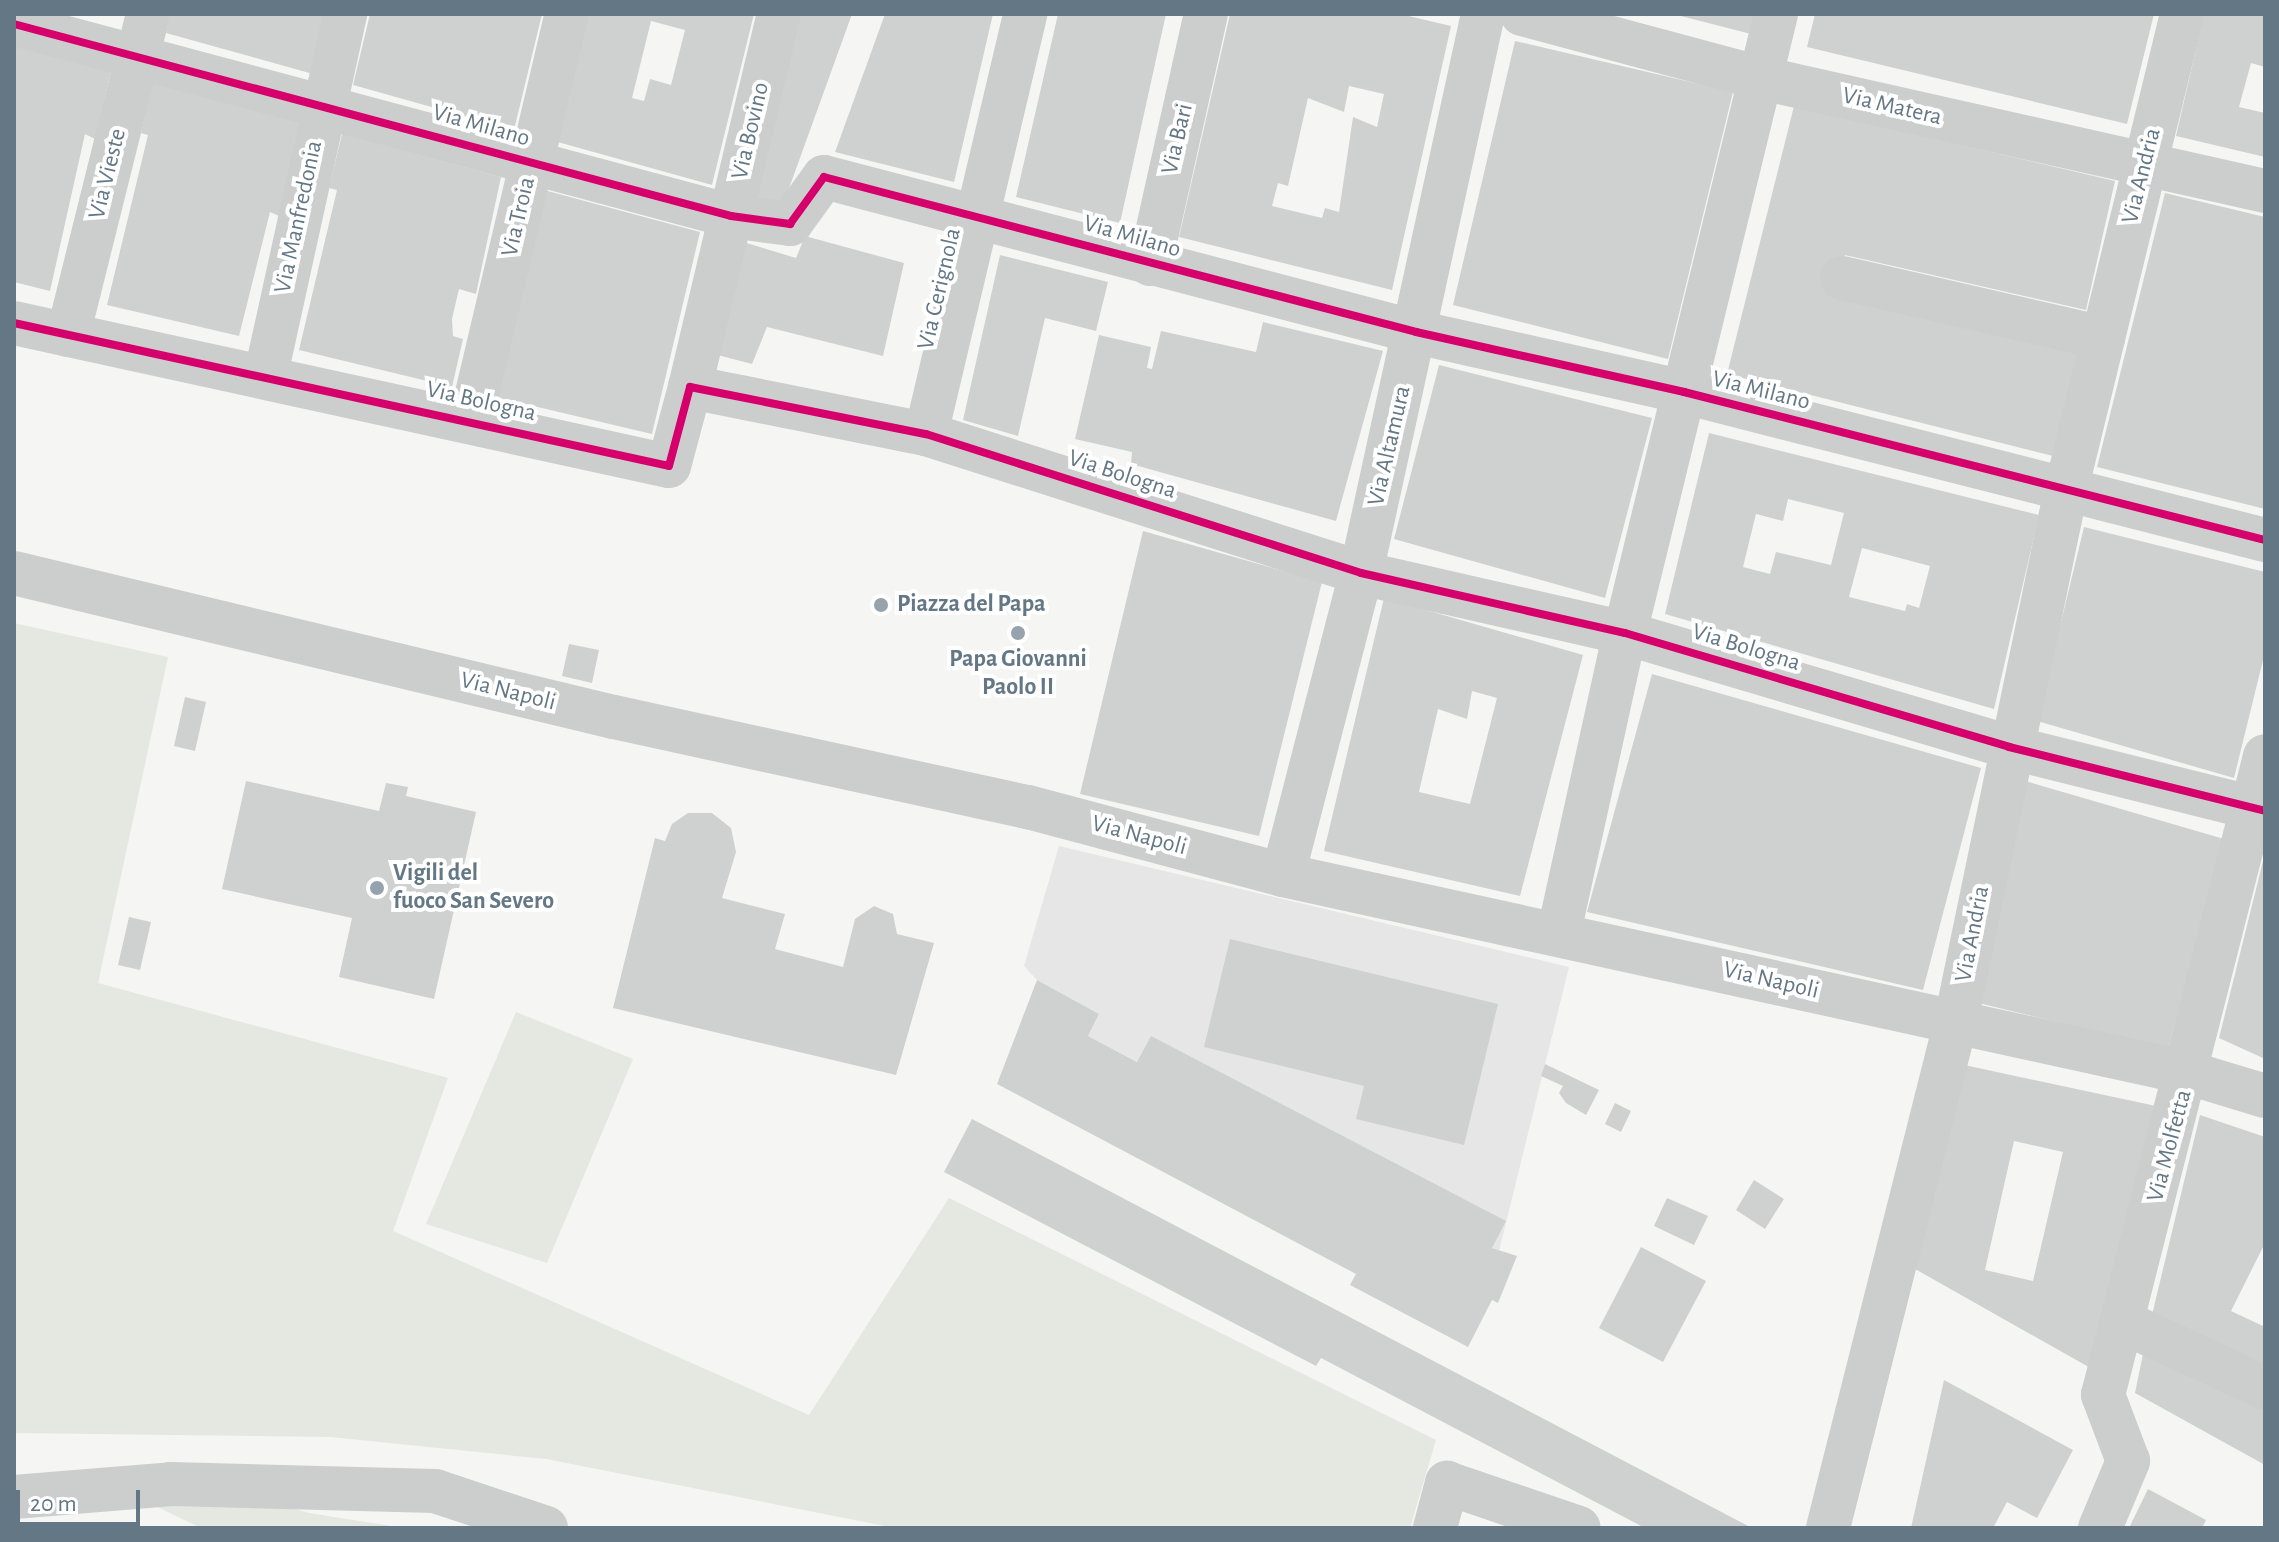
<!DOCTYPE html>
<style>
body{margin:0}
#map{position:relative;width:2279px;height:1542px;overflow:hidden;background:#f5f5f3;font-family:"Alegreya Sans",sans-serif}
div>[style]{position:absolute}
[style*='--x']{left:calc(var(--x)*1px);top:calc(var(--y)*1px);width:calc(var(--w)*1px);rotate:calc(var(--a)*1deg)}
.built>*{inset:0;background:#e5e6e5}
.green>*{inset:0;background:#e4e8e1}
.building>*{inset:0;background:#cfd1d1}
.minor>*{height:44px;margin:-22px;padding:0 22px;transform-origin:22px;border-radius:22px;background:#cccece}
.cycleway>*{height:8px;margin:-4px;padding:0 4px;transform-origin:4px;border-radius:4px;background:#d6006c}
.dots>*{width:22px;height:22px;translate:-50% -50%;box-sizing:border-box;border:4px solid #fff;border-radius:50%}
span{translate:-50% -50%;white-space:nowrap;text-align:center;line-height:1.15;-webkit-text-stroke:8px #fff;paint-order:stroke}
.street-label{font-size:24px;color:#637785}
.poi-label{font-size:24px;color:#637785;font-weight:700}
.left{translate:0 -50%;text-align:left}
.frame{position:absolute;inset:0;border:16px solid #637785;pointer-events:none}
.scale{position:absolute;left:16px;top:1490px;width:124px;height:36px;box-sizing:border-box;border:4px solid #637785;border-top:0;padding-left:10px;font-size:24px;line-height:28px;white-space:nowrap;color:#637785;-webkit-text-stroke:6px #fff;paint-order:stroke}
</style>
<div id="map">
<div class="built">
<i style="clip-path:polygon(1059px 846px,1569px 967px,1499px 1251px,1088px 1036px,1099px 1014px,1037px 980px,1024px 966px)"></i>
</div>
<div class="green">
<i style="clip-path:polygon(14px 623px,168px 657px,98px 983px,448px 1078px,393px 1231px,809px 1415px,949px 1198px,1436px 1440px,1410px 1528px,895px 1528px,546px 1459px,330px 1437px,14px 1433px)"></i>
<i style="clip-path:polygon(516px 1012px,633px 1059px,547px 1263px,426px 1224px)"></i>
<i style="clip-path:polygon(238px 1493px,309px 1513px,404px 1528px,201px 1528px,149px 1503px)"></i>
</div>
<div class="building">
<i style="clip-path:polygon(170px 14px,327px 14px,313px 74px,166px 33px)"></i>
<i style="clip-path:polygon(370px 14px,542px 14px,514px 130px,353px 85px)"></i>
<i style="clip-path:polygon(evenodd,584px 14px,754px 14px,712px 185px,554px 141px,584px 14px,651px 21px,685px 30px,671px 85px,650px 79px,644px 101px,632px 98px,651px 21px)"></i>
<i style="clip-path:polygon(799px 14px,852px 14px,783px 205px,752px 196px)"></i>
<i style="clip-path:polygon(885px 14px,993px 14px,954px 182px,835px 152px)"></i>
<i style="clip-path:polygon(1058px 14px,1166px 14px,1120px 223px,1016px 197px)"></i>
<i style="clip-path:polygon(evenodd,1230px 14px,1400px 14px,1451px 26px,1392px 290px,1179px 237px,1230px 14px,1349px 86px,1384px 94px,1377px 127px,1353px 117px,1339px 212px,1325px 208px,1322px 218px,1272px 206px,1278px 183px,1288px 186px,1308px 98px,1344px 112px,1349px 86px)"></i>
<i style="clip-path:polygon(1673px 14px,1756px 14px,1751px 34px)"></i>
<i style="clip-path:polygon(1815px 14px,2154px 14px,2127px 124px,1807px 47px)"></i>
<i style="clip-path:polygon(2204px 14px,2265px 14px,2265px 67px,2251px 63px,2239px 107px,2265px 113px,2265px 157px,2176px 136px)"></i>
<i style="clip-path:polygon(1515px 41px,1733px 92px,1668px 359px,1453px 305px)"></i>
<i style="clip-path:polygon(14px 44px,111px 71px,95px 139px,85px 134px,50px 291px,14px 282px)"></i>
<i style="clip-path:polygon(153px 82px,301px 123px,279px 216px,270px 212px,239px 336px,107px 305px,148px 135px,141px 133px)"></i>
<i style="clip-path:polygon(1794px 106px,2115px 181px,2086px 310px,1845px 255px,1837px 288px,2080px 344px,2053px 456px,1727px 374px)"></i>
<i style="clip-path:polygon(342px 134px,501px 177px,476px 294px,459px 289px,452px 319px,453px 336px,463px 339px,452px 387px,299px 350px,337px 190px,329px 188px)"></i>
<i style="clip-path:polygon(544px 190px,700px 232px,652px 434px,495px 397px)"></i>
<i style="clip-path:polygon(2165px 193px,2265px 217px,2265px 509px,2097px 467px)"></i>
<i style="clip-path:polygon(805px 236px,904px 263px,883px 356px,767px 327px,752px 364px,710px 353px,740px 241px,796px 258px)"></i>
<i style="clip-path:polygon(1000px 255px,1108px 282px,1096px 331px,1045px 318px,1018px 436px,963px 420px)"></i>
<i style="clip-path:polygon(1263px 322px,1383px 351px,1336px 521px,1131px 464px,1132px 452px,1075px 439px,1099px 335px,1151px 347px,1147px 368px,1152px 369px,1161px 331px,1256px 352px)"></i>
<i style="clip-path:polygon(1439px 365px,1652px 418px,1605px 598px,1394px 539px)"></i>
<i style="clip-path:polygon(evenodd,1709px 433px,2039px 515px,1994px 709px,1665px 614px,1709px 433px,1788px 499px,1844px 513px,1831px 565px,1776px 552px,1770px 574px,1743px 567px,1756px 514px,1783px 521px,1788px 499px,1709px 433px,1862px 548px,1930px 566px,1919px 608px,1907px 604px,1905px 611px,1849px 597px,1862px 548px)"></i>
<i style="clip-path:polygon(2084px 527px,2265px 572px,2265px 652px,2234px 778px,2037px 721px)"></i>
<i style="clip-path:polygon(1143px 531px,1322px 582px,1259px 836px,1080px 794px)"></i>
<i style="clip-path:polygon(evenodd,1384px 598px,1583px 655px,1520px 896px,1324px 851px,1384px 598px,1472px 691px,1497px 698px,1470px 804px,1419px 792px,1438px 709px,1467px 719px,1472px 691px)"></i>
<i style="clip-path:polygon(569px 644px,599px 650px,592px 683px,562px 676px)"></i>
<i style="clip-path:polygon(1652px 674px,1981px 768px,1923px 990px,1587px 912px)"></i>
<i style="clip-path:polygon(185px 697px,206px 702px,195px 751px,174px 746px)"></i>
<i style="clip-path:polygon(2022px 780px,2224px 839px,2168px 1049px,1970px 1001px)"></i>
<i style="clip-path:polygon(246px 781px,379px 811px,386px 783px,408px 787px,406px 796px,476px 812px,434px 999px,339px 977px,352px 918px,222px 889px)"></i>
<i style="clip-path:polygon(688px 813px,712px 813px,731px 828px,736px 852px,722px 898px,785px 914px,775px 949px,843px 967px,855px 919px,874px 906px,893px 914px,897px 934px,934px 943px,896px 1075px,613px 1008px,655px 838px,665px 841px,672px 824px)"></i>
<i style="clip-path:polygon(2264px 857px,2265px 857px,2265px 1059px,2219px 1038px)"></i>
<i style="clip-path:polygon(129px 917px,151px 922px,140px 970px,118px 965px)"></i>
<i style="clip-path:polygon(1230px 939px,1498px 1004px,1464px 1145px,1356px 1119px,1364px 1086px,1204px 1047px)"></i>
<i style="clip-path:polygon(1037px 980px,1099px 1014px,1088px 1036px,1137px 1062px,1151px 1036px,1506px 1221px,1492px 1248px,1517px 1256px,1498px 1303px,1492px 1300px,1468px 1347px,1350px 1285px,1356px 1274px,997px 1084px)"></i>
<i style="clip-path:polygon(evenodd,1955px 1063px,2156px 1106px,2094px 1370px,1908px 1265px,1955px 1063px,2014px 1141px,2063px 1152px,2033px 1281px,1985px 1270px,2014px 1141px)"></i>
<i style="clip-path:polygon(1545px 1064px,1599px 1090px,1586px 1115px,1566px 1103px,1559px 1093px,1563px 1086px,1541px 1076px)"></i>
<i style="clip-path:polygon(1615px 1103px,1631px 1111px,1621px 1132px,1605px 1124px)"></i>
<i style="clip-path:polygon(2200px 1115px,2265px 1137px,2265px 1243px,2231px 1311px,2265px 1327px,2265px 1376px,2151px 1319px)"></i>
<i style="clip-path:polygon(972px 1119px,1752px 1528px,1645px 1528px,1321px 1358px,1316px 1366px,944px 1172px)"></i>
<i style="clip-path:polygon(1754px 1180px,1784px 1199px,1765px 1229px,1736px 1210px)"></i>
<i style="clip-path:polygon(1667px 1198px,1708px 1216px,1694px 1245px,1654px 1226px)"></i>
<i style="clip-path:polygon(1641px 1247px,1706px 1281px,1663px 1362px,1599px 1328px)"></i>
<i style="clip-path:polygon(2144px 1349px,2265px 1410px,2265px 1465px,2135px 1393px)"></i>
<i style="clip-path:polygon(1944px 1380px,2073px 1450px,2037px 1518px,2007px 1502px,1993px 1528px,1911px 1528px)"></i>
<i style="clip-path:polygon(2148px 1489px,2206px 1520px,2202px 1528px,2129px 1528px)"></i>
</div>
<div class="minor">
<i style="--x:1522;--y:14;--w:247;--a:15"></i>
<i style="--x:1761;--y:78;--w:517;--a:12.64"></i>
<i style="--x:14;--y:24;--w:742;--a:14.99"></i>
<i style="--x:731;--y:216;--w:60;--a:7.7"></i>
<i style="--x:790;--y:224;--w:58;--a:-54.1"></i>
<i style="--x:824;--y:177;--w:612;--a:14.67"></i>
<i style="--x:1416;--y:332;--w:275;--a:12.6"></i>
<i style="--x:1684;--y:392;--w:600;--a:14.29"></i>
<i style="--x:1150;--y:264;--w:256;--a:-77.4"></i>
<i style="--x:1842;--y:278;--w:268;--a:12.9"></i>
<i style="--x:14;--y:323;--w:670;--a:12.32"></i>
<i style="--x:669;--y:466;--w:82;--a:-75.1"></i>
<i style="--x:690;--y:387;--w:241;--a:11.3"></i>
<i style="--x:926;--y:434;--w:457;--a:17.7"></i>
<i style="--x:1361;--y:573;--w:271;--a:12.8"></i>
<i style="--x:1625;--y:633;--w:401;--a:16.5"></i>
<i style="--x:2009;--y:747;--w:264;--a:14"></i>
<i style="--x:68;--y:335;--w:331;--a:-76"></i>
<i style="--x:266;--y:374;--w:369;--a:-77.6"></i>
<i style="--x:690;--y:387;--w:383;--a:-76.6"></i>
<i style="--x:471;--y:419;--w:416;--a:-76.7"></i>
<i style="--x:926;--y:434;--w:432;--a:-76.7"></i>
<i style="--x:14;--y:573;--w:617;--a:13.5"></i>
<i style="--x:614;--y:717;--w:424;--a:12.3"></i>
<i style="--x:1028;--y:807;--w:264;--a:14.9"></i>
<i style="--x:1283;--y:875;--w:927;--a:12.33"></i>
<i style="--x:2189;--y:1073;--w:79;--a:16.8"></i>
<i style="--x:1283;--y:875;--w:312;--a:-75.5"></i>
<i style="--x:1361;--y:573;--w:572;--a:-77.69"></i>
<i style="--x:1559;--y:932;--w:306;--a:-77.6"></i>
<i style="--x:1625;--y:633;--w:637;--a:-76.29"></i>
<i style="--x:2123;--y:1322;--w:157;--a:24.9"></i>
<i style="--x:14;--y:1497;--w:158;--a:-4.7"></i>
<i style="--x:171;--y:1484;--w:264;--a:1.5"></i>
<i style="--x:435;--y:1491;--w:117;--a:18.4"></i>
<i style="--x:1435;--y:1528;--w:47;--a:-75.1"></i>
<i style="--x:1447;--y:1483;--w:139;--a:18.8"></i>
<i style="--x:1828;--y:1528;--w:519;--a:-75.83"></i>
<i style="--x:1955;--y:1025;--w:546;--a:-78.28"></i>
<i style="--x:2066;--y:490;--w:490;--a:-76.3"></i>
<i style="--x:2100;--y:1528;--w:73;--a:-67.3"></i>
<i style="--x:2128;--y:1461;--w:71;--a:-110.7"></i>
<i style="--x:2103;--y:1395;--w:659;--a:-75.77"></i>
</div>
<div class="cycleway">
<i style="--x:14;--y:24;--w:742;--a:14.99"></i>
<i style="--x:731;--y:216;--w:60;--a:7.7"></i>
<i style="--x:790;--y:224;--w:58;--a:-54.1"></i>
<i style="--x:824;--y:177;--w:612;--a:14.67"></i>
<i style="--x:1416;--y:332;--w:275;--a:12.6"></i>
<i style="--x:1684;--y:392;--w:600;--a:14.29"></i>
<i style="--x:14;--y:323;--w:670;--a:12.32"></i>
<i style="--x:669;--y:466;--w:82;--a:-75.1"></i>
<i style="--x:690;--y:387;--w:241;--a:11.3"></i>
<i style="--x:926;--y:434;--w:457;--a:17.7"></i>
<i style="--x:1361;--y:573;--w:271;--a:12.8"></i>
<i style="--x:1625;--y:633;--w:401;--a:16.5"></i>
<i style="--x:2009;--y:747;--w:264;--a:14"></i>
</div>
<div class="dots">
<i style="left:881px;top:605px;background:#96a3ac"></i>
<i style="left:1018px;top:633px;background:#96a3ac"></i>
<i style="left:377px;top:888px;background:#96a3ac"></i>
</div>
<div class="street-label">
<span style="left:1892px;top:107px;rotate:13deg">Via Matera</span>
<span style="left:481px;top:126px;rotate:16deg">Via Milano</span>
<span style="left:751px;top:131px;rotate:-77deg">Via Bovino</span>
<span style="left:1178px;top:139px;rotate:-77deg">Via Bari</span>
<span style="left:108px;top:174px;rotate:-76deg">Via Vieste</span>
<span style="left:2142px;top:176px;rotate:-76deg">Via Andria</span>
<span style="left:299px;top:217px;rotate:-78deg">Via Manfredonia</span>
<span style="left:519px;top:217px;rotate:-77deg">Via Troia</span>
<span style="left:1132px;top:237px;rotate:16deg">Via Milano</span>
<span style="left:940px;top:289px;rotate:-77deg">Via Cerignola</span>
<span style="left:1761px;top:391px;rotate:14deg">Via Milano</span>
<span style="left:481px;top:402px;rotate:13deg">Via Bologna</span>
<span style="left:1390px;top:446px;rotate:-77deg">Via Altamura</span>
<span style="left:1122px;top:475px;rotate:18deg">Via Bologna</span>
<span style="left:1746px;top:648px;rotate:17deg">Via Bologna</span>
<span style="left:508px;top:692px;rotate:14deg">Via Napoli</span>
<span style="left:1139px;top:836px;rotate:15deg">Via Napoli</span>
<span style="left:1973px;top:934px;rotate:-79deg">Via Andria</span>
<span style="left:1771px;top:981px;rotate:13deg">Via Napoli</span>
<span style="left:2170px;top:1146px;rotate:-75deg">Via Molfetta</span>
</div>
<div class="poi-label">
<span class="left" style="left:897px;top:605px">Piazza del Papa</span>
<span style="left:1018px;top:674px">Papa Giovanni<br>Paolo II</span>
<span class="left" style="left:393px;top:888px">Vigili del<br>fuoco San Severo</span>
</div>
<div class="frame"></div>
<div class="scale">20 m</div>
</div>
